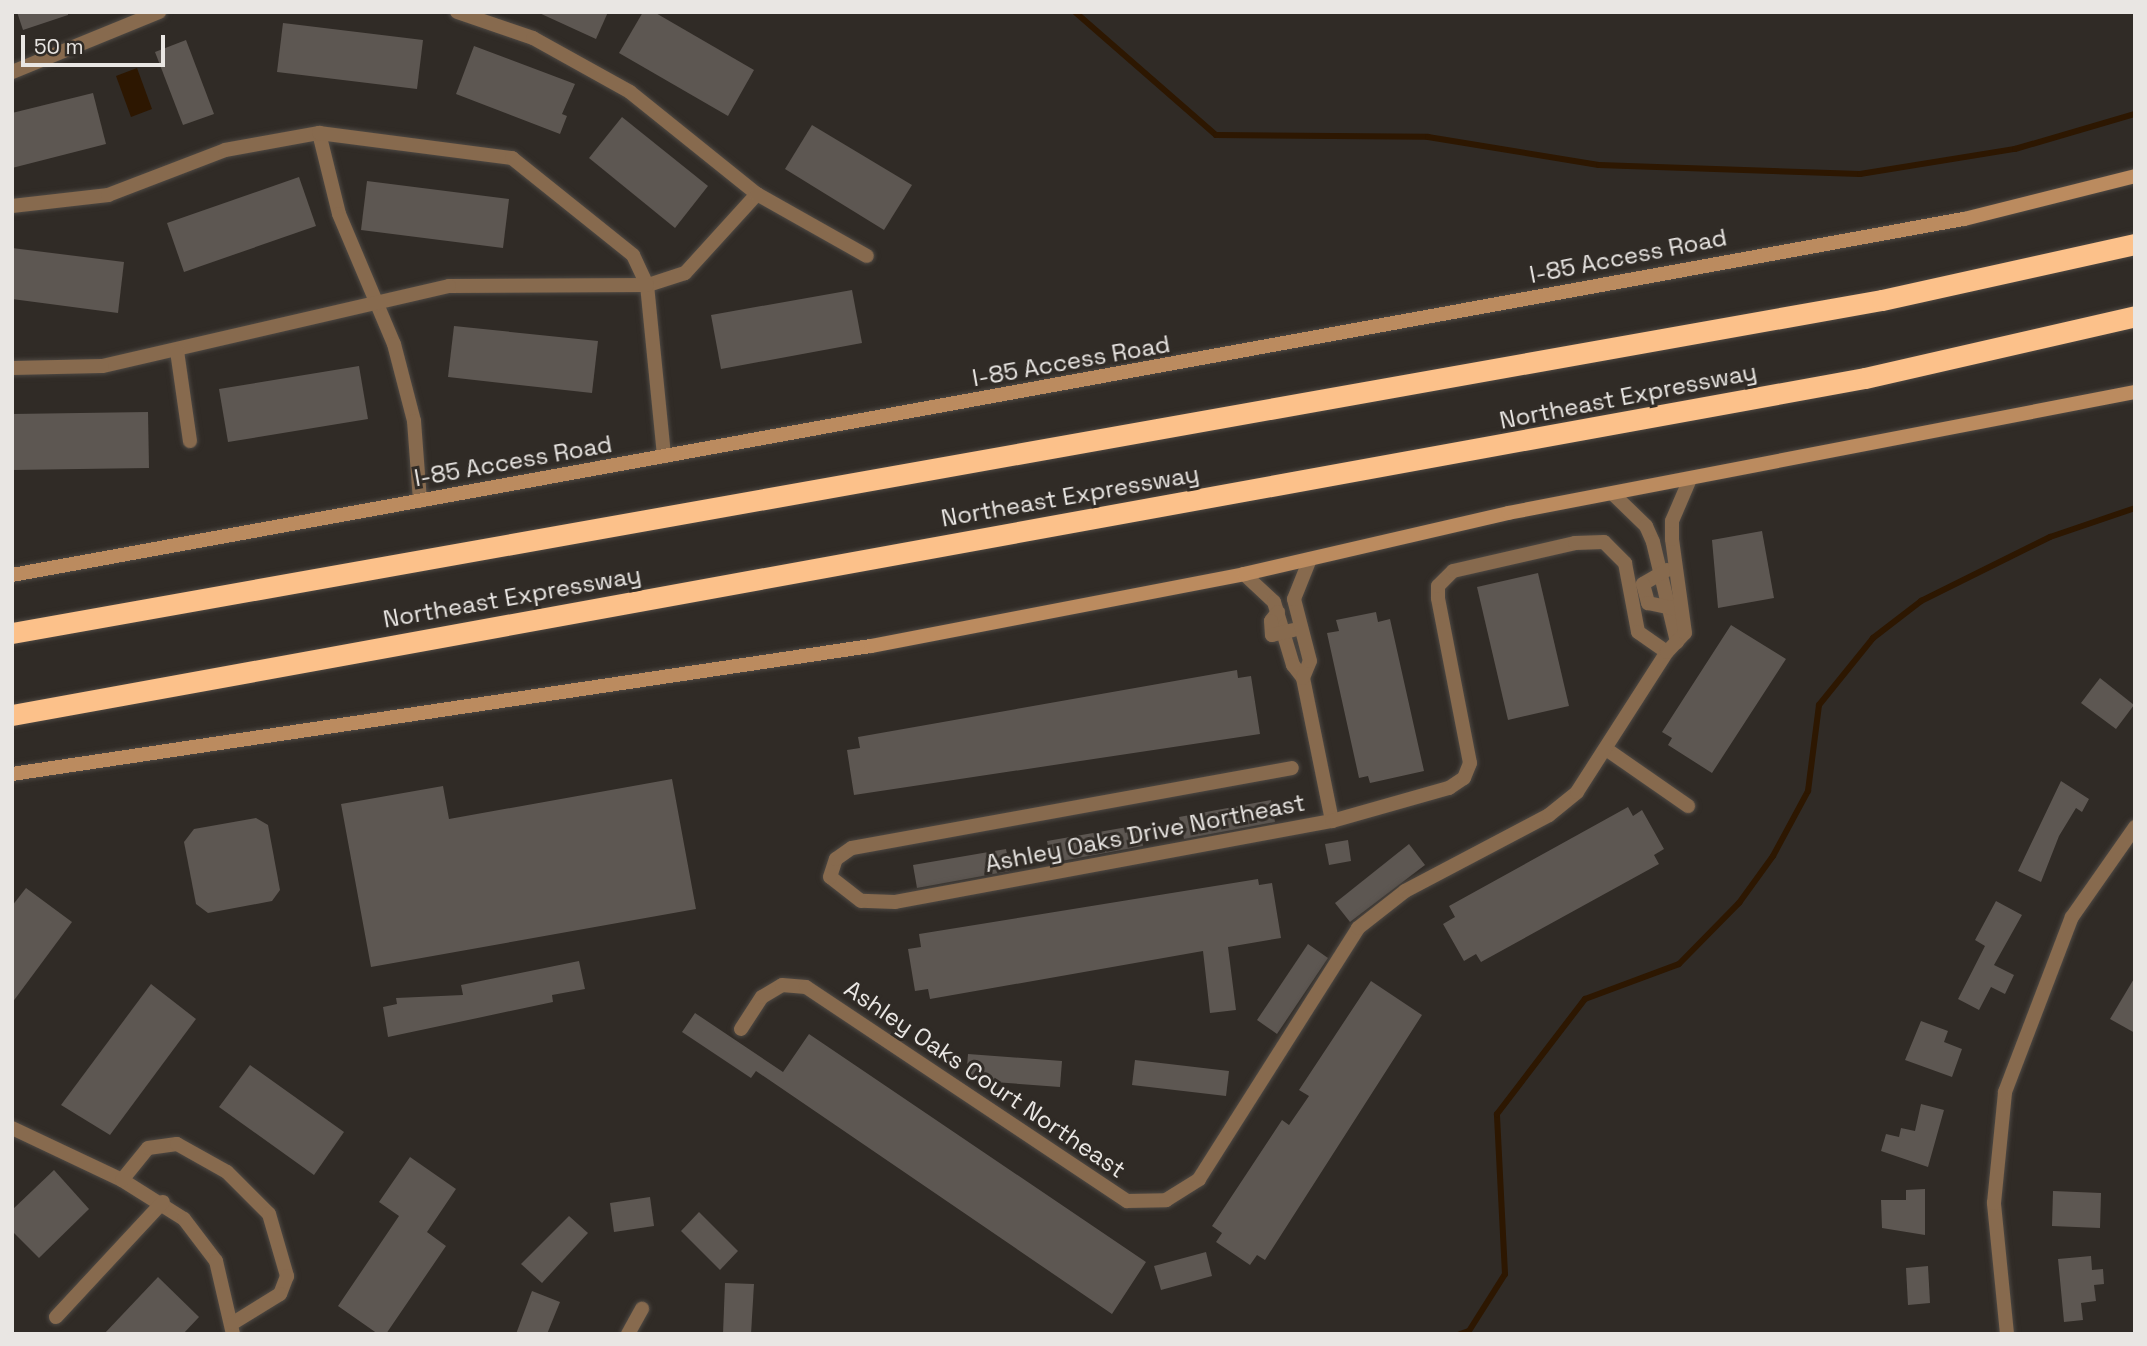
<!DOCTYPE html>
<style>
body{margin:0}
#map{position:relative;width:2147px;height:1346px;overflow:hidden;background:#302b26;font-family:"Space Grotesk",sans-serif}
div>[style]{position:absolute}
[style*='--x']{left:calc(var(--x)*1px);top:calc(var(--y)*1px);width:calc(var(--w)*1px);rotate:calc(var(--a)*1deg)}
.water>*{inset:0;background:#2d1701}
.stream>*{height:6px;margin:-3px;padding:0 3px;transform-origin:3px;border-radius:3px;background:#2d1701}
.building>*{inset:0;background:#5d5752}
.roads{filter:drop-shadow(0 0 2px #4e4944) drop-shadow(0 0 2px #4e4944)}
.minor>*{height:14px;margin:-7px;padding:0 7px;transform-origin:7px;border-radius:7px;background:#876a4e}
.secondary>*{height:14px;margin:-7px;padding:0 7px;transform-origin:7px;border-radius:7px;background:#bb8b5f}
.motorway>*{height:21px;margin:-10.5px;padding:0 10.5px;transform-origin:10.5px;border-radius:10.5px;background:#fcc18a}
span{translate:-50% -50%;white-space:nowrap;text-align:center;line-height:1.15;-webkit-text-stroke:6px #302b26;paint-order:stroke}
.street-label{font-size:24px;color:#e9e6e3}
.frame{position:absolute;inset:0;border:14px solid #e9e6e3;pointer-events:none}
.scale{position:absolute;left:21px;top:35px;width:144px;height:32px;box-sizing:border-box;border:4px solid #e9e6e3;border-top:0;padding-left:9px;font-size:21px;line-height:24px;white-space:nowrap;color:#e9e6e3;-webkit-text-stroke:5px #302b26;paint-order:stroke}
</style>
<div id="map">
<div class="water">
<i style="clip-path:polygon(137px 68px,152px 109px,131px 117px,116px 76px)"></i>
</div>
<div class="stream">
<i style="--x:1075;--y:12;--w:187;--a:41.1"></i>
<i style="--x:1216;--y:135;--w:212;--a:0.5"></i>
<i style="--x:1428;--y:137;--w:173;--a:9.3"></i>
<i style="--x:1599;--y:165;--w:261;--a:2"></i>
<i style="--x:1860;--y:174;--w:157;--a:-9.2"></i>
<i style="--x:2015;--y:149;--w:125;--a:-16.3"></i>
<i style="--x:1460;--y:1334;--w:9;--a:-18"></i>
<i style="--x:1469;--y:1331;--w:67;--a:-57.7"></i>
<i style="--x:1505;--y:1274;--w:160;--a:-92.9"></i>
<i style="--x:1497;--y:1114;--w:145;--a:-52.6"></i>
<i style="--x:1585;--y:999;--w:100;--a:-20.4"></i>
<i style="--x:1679;--y:964;--w:86;--a:-45.5"></i>
<i style="--x:1739;--y:903;--w:58;--a:-54.1"></i>
<i style="--x:1773;--y:856;--w:74;--a:-61.7"></i>
<i style="--x:1808;--y:791;--w:87;--a:-82.7"></i>
<i style="--x:1819;--y:705;--w:86;--a:-51.1"></i>
<i style="--x:1873;--y:638;--w:61;--a:-37.6"></i>
<i style="--x:1921;--y:601;--w:144;--a:-26.4"></i>
<i style="--x:2050;--y:537;--w:90;--a:-18.8"></i>
</div>
<div class="building">
<i style="clip-path:polygon(17px 12px,68px 12px,68px 15px,23px 30px)"></i>
<i style="clip-path:polygon(537px 12px,608px 12px,596px 39px)"></i>
<i style="clip-path:polygon(643px 12px,654px 12px,754px 70px,728px 116px,619px 53px)"></i>
<i style="clip-path:polygon(283px 23px,423px 40px,417px 89px,277px 72px)"></i>
<i style="clip-path:polygon(186px 40px,214px 114px,183px 125px,155px 52px)"></i>
<i style="clip-path:polygon(474px 46px,575px 84px,562px 114px,567px 116px,560px 134px,456px 94px)"></i>
<i style="clip-path:polygon(93px 93px,106px 144px,12px 168px,12px 113px)"></i>
<i style="clip-path:polygon(622px 117px,708px 186px,675px 228px,589px 158px)"></i>
<i style="clip-path:polygon(812px 125px,912px 185px,884px 230px,785px 169px)"></i>
<i style="clip-path:polygon(299px 177px,316px 226px,184px 272px,167px 223px)"></i>
<i style="clip-path:polygon(367px 181px,509px 199px,503px 248px,361px 230px)"></i>
<i style="clip-path:polygon(12px 248px,124px 262px,118px 313px,12px 299px)"></i>
<i style="clip-path:polygon(852px 290px,862px 343px,721px 369px,711px 315px)"></i>
<i style="clip-path:polygon(454px 326px,598px 341px,592px 393px,448px 377px)"></i>
<i style="clip-path:polygon(359px 366px,368px 419px,228px 442px,219px 389px)"></i>
<i style="clip-path:polygon(148px 412px,149px 468px,12px 470px,12px 414px)"></i>
<i style="clip-path:polygon(1762px 531px,1774px 598px,1718px 608px,1712px 540px)"></i>
<i style="clip-path:polygon(1538px 573px,1569px 706px,1508px 720px,1477px 587px)"></i>
<i style="clip-path:polygon(1376px 612px,1378px 622px,1390px 619px,1424px 771px,1370px 783px,1368px 776px,1359px 778px,1327px 633px,1339px 631px,1336px 620px)"></i>
<i style="clip-path:polygon(1731px 625px,1786px 659px,1712px 773px,1668px 745px,1672px 738px,1662px 732px)"></i>
<i style="clip-path:polygon(1237px 670px,1238px 678px,1251px 676px,1260px 734px,854px 795px,847px 750px,860px 748px,858px 737px)"></i>
<i style="clip-path:polygon(2100px 678px,2134px 705px,2116px 729px,2081px 703px)"></i>
<i style="clip-path:polygon(672px 779px,696px 909px,371px 967px,341px 804px,443px 786px,449px 819px)"></i>
<i style="clip-path:polygon(2061px 781px,2089px 799px,2082px 812px,2076px 808px,2059px 836px,2041px 882px,2018px 871px)"></i>
<i style="clip-path:polygon(1271px 800px,1275px 822px,1184px 839px,1179px 817px)"></i>
<i style="clip-path:polygon(1628px 807px,1633px 816px,1642px 810px,1664px 849px,1654px 855px,1659px 864px,1481px 962px,1476px 954px,1464px 961px,1443px 924px,1455px 917px,1449px 906px)"></i>
<i style="clip-path:polygon(256px 818px,268px 825px,280px 890px,272px 901px,208px 913px,196px 904px,184px 842px,194px 829px)"></i>
<i style="clip-path:polygon(1139px 825px,1143px 846px,1051px 863px,1047px 841px)"></i>
<i style="clip-path:polygon(1348px 840px,1351px 861px,1329px 865px,1325px 844px)"></i>
<i style="clip-path:polygon(1409px 844px,1425px 865px,1350px 922px,1335px 903px)"></i>
<i style="clip-path:polygon(1006px 849px,1010px 871px,917px 888px,913px 865px)"></i>
<i style="clip-path:polygon(1258px 879px,1259px 885px,1272px 883px,1281px 938px,1228px 947px,1236px 1010px,1210px 1013px,1203px 951px,930px 999px,928px 989px,915px 991px,908px 949px,921px 947px,919px 934px)"></i>
<i style="clip-path:polygon(26px 888px,72px 922px,12px 1003px,12px 906px)"></i>
<i style="clip-path:polygon(1996px 901px,2022px 915px,1994px 965px,2014px 975px,2005px 994px,1991px 987px,1979px 1010px,1958px 999px,1985px 946px,1975px 940px)"></i>
<i style="clip-path:polygon(1308px 944px,1328px 958px,1277px 1034px,1257px 1020px)"></i>
<i style="clip-path:polygon(579px 961px,585px 989px,552px 995px,553px 1002px,388px 1037px,383px 1007px,397px 1004px,396px 998px,463px 995px,461px 985px)"></i>
<i style="clip-path:polygon(2135px 977px,2135px 1033px,2110px 1019px)"></i>
<i style="clip-path:polygon(1371px 981px,1422px 1015px,1265px 1260px,1257px 1255px,1250px 1265px,1216px 1242px,1222px 1233px,1212px 1226px,1282px 1120px,1289px 1125px,1309px 1096px,1299px 1090px)"></i>
<i style="clip-path:polygon(151px 984px,196px 1019px,110px 1135px,61px 1105px)"></i>
<i style="clip-path:polygon(695px 1013px,783px 1072px,809px 1034px,1146px 1262px,1112px 1314px,756px 1071px,751px 1078px,682px 1032px)"></i>
<i style="clip-path:polygon(1921px 1021px,1948px 1031px,1944px 1042px,1962px 1049px,1952px 1077px,1905px 1060px)"></i>
<i style="clip-path:polygon(968px 1054px,1062px 1061px,1060px 1087px,966px 1080px)"></i>
<i style="clip-path:polygon(1135px 1060px,1229px 1071px,1226px 1096px,1132px 1085px)"></i>
<i style="clip-path:polygon(250px 1065px,344px 1132px,314px 1175px,219px 1107px)"></i>
<i style="clip-path:polygon(1921px 1104px,1944px 1110px,1928px 1167px,1881px 1151px,1886px 1134px,1899px 1137px,1901px 1128px,1915px 1131px)"></i>
<i style="clip-path:polygon(410px 1157px,456px 1189px,427px 1232px,446px 1246px,386px 1334px,378px 1334px,338px 1306px,399px 1216px,379px 1202px)"></i>
<i style="clip-path:polygon(54px 1170px,89px 1209px,39px 1258px,12px 1231px,12px 1210px)"></i>
<i style="clip-path:polygon(1925px 1189px,1925px 1235px,1882px 1228px,1881px 1200px,1906px 1200px,1906px 1190px)"></i>
<i style="clip-path:polygon(2053px 1191px,2101px 1193px,2100px 1228px,2052px 1226px)"></i>
<i style="clip-path:polygon(650px 1197px,654px 1226px,614px 1232px,610px 1203px)"></i>
<i style="clip-path:polygon(699px 1212px,738px 1251px,720px 1270px,681px 1231px)"></i>
<i style="clip-path:polygon(569px 1216px,588px 1233px,542px 1283px,521px 1264px)"></i>
<i style="clip-path:polygon(1206px 1252px,1212px 1276px,1161px 1290px,1154px 1266px)"></i>
<i style="clip-path:polygon(2091px 1256px,2092px 1270px,2103px 1269px,2104px 1284px,2094px 1285px,2096px 1301px,2081px 1303px,2083px 1320px,2064px 1322px,2058px 1259px)"></i>
<i style="clip-path:polygon(1928px 1266px,1930px 1303px,1908px 1305px,1906px 1268px)"></i>
<i style="clip-path:polygon(158px 1277px,199px 1317px,183px 1334px,104px 1334px)"></i>
<i style="clip-path:polygon(725px 1283px,754px 1284px,751px 1334px,723px 1334px)"></i>
<i style="clip-path:polygon(532px 1291px,560px 1302px,547px 1334px,516px 1334px)"></i>
</div>
<div class="roads">
<div class="minor">
<i style="--x:457;--y:12;--w:80;--a:18.9"></i>
<i style="--x:533;--y:38;--w:111;--a:29.1"></i>
<i style="--x:630;--y:92;--w:163;--a:38.8"></i>
<i style="--x:757;--y:194;--w:107;--a:132.3"></i>
<i style="--x:685;--y:273;--w:40;--a:162"></i>
<i style="--x:647;--y:285;--w:172;--a:84.3"></i>
<i style="--x:12;--y:72;--w:159;--a:-22.2"></i>
<i style="--x:319;--y:133;--w:83;--a:76.1"></i>
<i style="--x:339;--y:214;--w:141;--a:67.1"></i>
<i style="--x:394;--y:344;--w:80;--a:75.4"></i>
<i style="--x:414;--y:421;--w:80;--a:85.7"></i>
<i style="--x:757;--y:194;--w:126;--a:29.4"></i>
<i style="--x:12;--y:206;--w:97;--a:-6.5"></i>
<i style="--x:108;--y:195;--w:125;--a:-21"></i>
<i style="--x:225;--y:150;--w:96;--a:-10.3"></i>
<i style="--x:319;--y:133;--w:195;--a:7.4"></i>
<i style="--x:512;--y:158;--w:155;--a:38.7"></i>
<i style="--x:633;--y:255;--w:33;--a:65"></i>
<i style="--x:647;--y:285;--w:198;--a:179.7"></i>
<i style="--x:449;--y:286;--w:356;--a:167"></i>
<i style="--x:102;--y:366;--w:90;--a:178.7"></i>
<i style="--x:177;--y:351;--w:91;--a:81.8"></i>
<i style="--x:1613;--y:494;--w:46;--a:44.1"></i>
<i style="--x:1646;--y:526;--w:17;--a:66"></i>
<i style="--x:1653;--y:542;--w:103;--a:76.5"></i>
<i style="--x:1667;--y:570;--w:28;--a:150"></i>
<i style="--x:1643;--y:584;--w:20;--a:75"></i>
<i style="--x:1648;--y:603;--w:25;--a:12"></i>
<i style="--x:1244;--y:574;--w:41;--a:43"></i>
<i style="--x:1274;--y:602;--w:66;--a:73.2"></i>
<i style="--x:1293;--y:665;--w:16;--a:52"></i>
<i style="--x:1303;--y:678;--w:146;--a:78.5"></i>
<i style="--x:1332;--y:821;--w:444;--a:169.5"></i>
<i style="--x:895;--y:902;--w:34;--a:-178"></i>
<i style="--x:861;--y:901;--w:39;--a:-142"></i>
<i style="--x:830;--y:877;--w:19;--a:-72"></i>
<i style="--x:836;--y:859;--w:19;--a:-35"></i>
<i style="--x:852;--y:848;--w:447;--a:-10.3"></i>
<i style="--x:1278;--y:612;--w:11;--a:128"></i>
<i style="--x:1271;--y:621;--w:14;--a:86"></i>
<i style="--x:1272;--y:635;--w:22;--a:-13"></i>
<i style="--x:1303;--y:678;--w:18;--a:-68"></i>
<i style="--x:1310;--y:661;--w:64;--a:-104.5"></i>
<i style="--x:1294;--y:599;--w:43;--a:-68.2"></i>
<i style="--x:1606;--y:749;--w:100;--a:34.8"></i>
<i style="--x:1332;--y:821;--w:122;--a:-15.8"></i>
<i style="--x:1449;--y:788;--w:18;--a:-34"></i>
<i style="--x:1464;--y:778;--w:16;--a:-68"></i>
<i style="--x:1470;--y:763;--w:168;--a:-101"></i>
<i style="--x:1438;--y:598;--w:12;--a:-90"></i>
<i style="--x:1438;--y:586;--w:21;--a:-45"></i>
<i style="--x:1453;--y:571;--w:125;--a:-12.9"></i>
<i style="--x:1575;--y:543;--w:29;--a:-2"></i>
<i style="--x:1604;--y:542;--w:30;--a:45"></i>
<i style="--x:1625;--y:563;--w:70;--a:79.3"></i>
<i style="--x:1638;--y:632;--w:35;--a:35"></i>
<i style="--x:741;--y:1029;--w:38;--a:-57"></i>
<i style="--x:762;--y:997;--w:23;--a:-31"></i>
<i style="--x:782;--y:985;--w:24;--a:5"></i>
<i style="--x:806;--y:987;--w:386;--a:33.7"></i>
<i style="--x:1127;--y:1201;--w:39;--a:-1"></i>
<i style="--x:1166;--y:1200;--w:39;--a:-32"></i>
<i style="--x:1199;--y:1179;--w:297;--a:-57.6"></i>
<i style="--x:1358;--y:928;--w:60;--a:-38.2"></i>
<i style="--x:1405;--y:891;--w:163;--a:-27.8"></i>
<i style="--x:1549;--y:815;--w:36;--a:-39"></i>
<i style="--x:1577;--y:792;--w:166;--a:-57.3"></i>
<i style="--x:1667;--y:652;--w:26;--a:-47"></i>
<i style="--x:1685;--y:633;--w:95;--a:-97.9"></i>
<i style="--x:1672;--y:539;--w:18;--a:-90"></i>
<i style="--x:1672;--y:521;--w:46;--a:-66.8"></i>
<i style="--x:12;--y:1128;--w:122;--a:25.3"></i>
<i style="--x:122;--y:1180;--w:73;--a:32.2"></i>
<i style="--x:184;--y:1219;--w:53;--a:52.7"></i>
<i style="--x:216;--y:1261;--w:75;--a:76.9"></i>
<i style="--x:122;--y:1180;--w:41;--a:-50.9"></i>
<i style="--x:148;--y:1148;--w:29;--a:-8"></i>
<i style="--x:177;--y:1144;--w:57;--a:29.2"></i>
<i style="--x:227;--y:1172;--w:59;--a:45"></i>
<i style="--x:269;--y:1214;--w:65;--a:73.8"></i>
<i style="--x:287;--y:1276;--w:19;--a:111"></i>
<i style="--x:280;--y:1294;--w:55;--a:148.3"></i>
<i style="--x:56;--y:1317;--w:157;--a:-47.1"></i>
<i style="--x:628;--y:1334;--w:29;--a:-61"></i>
<i style="--x:2007;--y:1334;--w:132;--a:-95.7"></i>
<i style="--x:1994;--y:1203;--w:112;--a:-84.3"></i>
<i style="--x:2005;--y:1092;--w:187;--a:-69.1"></i>
<i style="--x:2072;--y:917;--w:110;--a:-55"></i>
</div>
<div class="secondary">
<i style="--x:12;--y:575;--w:1984;--a:-10.34"></i>
<i style="--x:1964;--y:219;--w:176;--a:-14.1"></i>
<i style="--x:12;--y:774;--w:868;--a:-8.48"></i>
<i style="--x:871;--y:646;--w:380;--a:-10.9"></i>
<i style="--x:1244;--y:574;--w:271;--a:-13"></i>
<i style="--x:1508;--y:513;--w:639;--a:-10.92"></i>
</div>
<div class="motorway">
<i style="--x:12;--y:633;--w:1899;--a:-10.1"></i>
<i style="--x:1882;--y:300;--w:259;--a:-12.5"></i>
<i style="--x:12;--y:715;--w:1883;--a:-10.31"></i>
<i style="--x:1865;--y:378;--w:277;--a:-12.9"></i>
</div>
</div>
<div class="street-label">
<span style="left:1628px;top:256px;rotate:-11deg">I-85 Access Road</span>
<span style="left:1071px;top:361px;rotate:-10deg">I-85 Access Road</span>
<span style="left:1628px;top:396px;rotate:-11deg">Northeast Expressway</span>
<span style="left:513px;top:461px;rotate:-10deg">I-85 Access Road</span>
<span style="left:1070px;top:496px;rotate:-10deg">Northeast Expressway</span>
<span style="left:512px;top:597px;rotate:-10deg">Northeast Expressway</span>
<span style="left:1145px;top:833px;rotate:-11deg">Ashley Oaks Drive Northeast</span>
<span style="left:985px;top:1079px;rotate:34deg">Ashley Oaks Court Northeast</span>
</div>
<div class="frame"></div>
<div class="scale">50 m</div>
</div>
